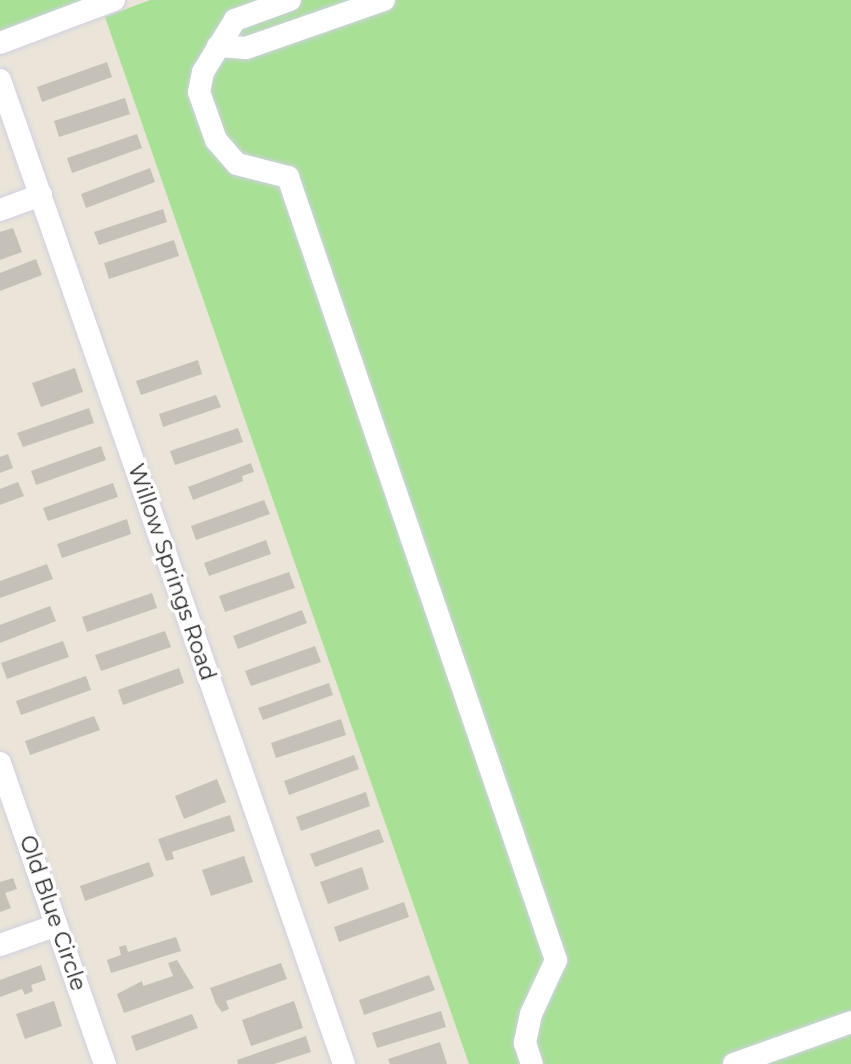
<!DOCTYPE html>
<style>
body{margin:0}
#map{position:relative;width:851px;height:1064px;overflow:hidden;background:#eae4d9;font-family:Montserrat,sans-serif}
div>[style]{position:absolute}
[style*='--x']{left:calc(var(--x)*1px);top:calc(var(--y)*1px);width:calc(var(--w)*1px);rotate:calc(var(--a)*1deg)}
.green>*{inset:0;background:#a8e096}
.building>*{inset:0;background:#c5c1b9}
.roads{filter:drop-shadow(0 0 2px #cfd0e1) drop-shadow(0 0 2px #cfd0e1)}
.minor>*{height:22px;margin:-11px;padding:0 11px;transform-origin:11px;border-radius:11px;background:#fff}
span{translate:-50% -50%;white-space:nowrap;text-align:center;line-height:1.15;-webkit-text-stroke:7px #fff;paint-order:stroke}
.street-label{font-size:22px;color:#282828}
</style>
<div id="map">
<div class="green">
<i style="clip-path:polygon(0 0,82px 0,0 31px)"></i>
<i style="clip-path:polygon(150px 0,851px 0,851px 1064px,469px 1064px,105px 17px)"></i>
</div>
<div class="building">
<i style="clip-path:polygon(107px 62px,112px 77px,42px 102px,37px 87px)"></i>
<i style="clip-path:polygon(125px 98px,130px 114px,59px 137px,54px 121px)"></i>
<i style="clip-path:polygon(137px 134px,142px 148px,72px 173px,67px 158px)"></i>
<i style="clip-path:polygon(150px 168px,155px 182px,86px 208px,81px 194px)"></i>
<i style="clip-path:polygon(163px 209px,167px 222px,99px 245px,94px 232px)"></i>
<i style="clip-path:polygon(13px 228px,22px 252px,0 260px,0 232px)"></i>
<i style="clip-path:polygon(174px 240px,179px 256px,109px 279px,104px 263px)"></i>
<i style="clip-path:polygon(36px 259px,42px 275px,0 291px,0 273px)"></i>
<i style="clip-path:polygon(198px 360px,202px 374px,141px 395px,136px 381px)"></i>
<i style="clip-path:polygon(75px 368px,83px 392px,41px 407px,32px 383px)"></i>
<i style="clip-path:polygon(216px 395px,221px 407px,163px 427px,159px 414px)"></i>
<i style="clip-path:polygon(89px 408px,94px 423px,23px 447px,17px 433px)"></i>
<i style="clip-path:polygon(238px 428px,243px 442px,175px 465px,170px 451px)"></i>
<i style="clip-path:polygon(101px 446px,106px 460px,36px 485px,31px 471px)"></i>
<i style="clip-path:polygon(8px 454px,13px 468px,0 473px,0 457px)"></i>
<i style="clip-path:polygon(251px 463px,254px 472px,242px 476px,243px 481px,193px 500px,188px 487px)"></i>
<i style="clip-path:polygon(18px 482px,24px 496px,0 505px,0 489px)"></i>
<i style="clip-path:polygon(113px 483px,118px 497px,48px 521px,43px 508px)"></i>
<i style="clip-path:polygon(264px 500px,270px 514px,196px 540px,191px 526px)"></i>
<i style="clip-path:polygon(127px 519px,131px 534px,62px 558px,57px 544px)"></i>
<i style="clip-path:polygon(266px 540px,271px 554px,209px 576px,204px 563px)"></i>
<i style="clip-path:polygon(47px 564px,53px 579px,0 598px,0 581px)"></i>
<i style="clip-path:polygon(289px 572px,295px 588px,225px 612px,219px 596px)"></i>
<i style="clip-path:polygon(152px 593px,157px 608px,87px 632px,82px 617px)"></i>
<i style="clip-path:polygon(50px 606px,56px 621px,0 643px,0 625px)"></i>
<i style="clip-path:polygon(302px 610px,307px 623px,238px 649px,233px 636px)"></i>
<i style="clip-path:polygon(165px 631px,171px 647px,101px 671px,95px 655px)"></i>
<i style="clip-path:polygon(63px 641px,69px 657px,7px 679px,1px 663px)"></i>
<i style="clip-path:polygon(315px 646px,321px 662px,251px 686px,245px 671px)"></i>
<i style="clip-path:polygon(179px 668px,184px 683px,123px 705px,118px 690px)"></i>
<i style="clip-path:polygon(86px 676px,91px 690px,21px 715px,16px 701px)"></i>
<i style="clip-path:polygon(329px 683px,333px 695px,263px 720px,258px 708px)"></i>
<i style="clip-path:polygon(94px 716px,100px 730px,30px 755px,25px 741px)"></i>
<i style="clip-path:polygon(341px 719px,346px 735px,276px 758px,271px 743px)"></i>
<i style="clip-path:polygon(354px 755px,359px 769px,289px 795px,284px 781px)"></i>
<i style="clip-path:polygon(217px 779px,226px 802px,184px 819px,175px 796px)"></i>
<i style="clip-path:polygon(366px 792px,370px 806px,301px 831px,296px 817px)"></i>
<i style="clip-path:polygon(230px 815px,235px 831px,172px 852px,174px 859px,166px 861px,158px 839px)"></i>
<i style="clip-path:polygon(379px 829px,384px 842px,315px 867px,310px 854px)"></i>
<i style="clip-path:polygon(244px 856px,253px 882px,211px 896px,202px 870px)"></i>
<i style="clip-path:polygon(149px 862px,154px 876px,85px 901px,80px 886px)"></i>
<i style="clip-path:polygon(362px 867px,369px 889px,328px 904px,320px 882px)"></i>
<i style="clip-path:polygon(13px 878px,17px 889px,5px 893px,11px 908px,0 912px,0 882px)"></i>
<i style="clip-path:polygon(404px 902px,409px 917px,339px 942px,334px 927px)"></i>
<i style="clip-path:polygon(176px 937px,181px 951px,111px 973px,107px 960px,121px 955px,119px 947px,126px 945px,128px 952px)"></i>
<i style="clip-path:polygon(177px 960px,194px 988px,124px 1013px,117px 994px,142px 981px,143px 986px,173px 976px,168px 963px)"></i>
<i style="clip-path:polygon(281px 963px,287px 979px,226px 1001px,229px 1009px,222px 1012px,216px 1004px,210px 988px)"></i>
<i style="clip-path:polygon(41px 965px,46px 980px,31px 985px,33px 991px,25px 995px,22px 989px,0 997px,0 980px)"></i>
<i style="clip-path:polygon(429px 975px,435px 990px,364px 1015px,359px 1000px)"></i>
<i style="clip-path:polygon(54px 1001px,62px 1026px,25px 1039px,16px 1014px)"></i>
<i style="clip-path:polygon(294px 1001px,303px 1028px,251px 1046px,242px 1020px)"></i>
<i style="clip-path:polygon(441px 1011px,446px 1027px,377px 1048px,372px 1033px)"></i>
<i style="clip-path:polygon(192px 1014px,198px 1028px,136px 1051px,131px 1036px)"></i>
<i style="clip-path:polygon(306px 1036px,311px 1052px,274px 1064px,238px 1064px,237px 1060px)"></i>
<i style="clip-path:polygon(440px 1042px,447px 1064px,390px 1064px,388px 1059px)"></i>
</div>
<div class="roads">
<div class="minor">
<i style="--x:290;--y:0;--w:59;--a:160"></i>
<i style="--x:235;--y:20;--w:61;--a:121.6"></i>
<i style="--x:203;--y:72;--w:20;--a:101"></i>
<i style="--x:199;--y:92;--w:51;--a:70.5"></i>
<i style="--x:216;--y:140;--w:32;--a:49"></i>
<i style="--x:237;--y:164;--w:53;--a:14.3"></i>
<i style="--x:288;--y:177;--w:828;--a:71.11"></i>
<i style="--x:556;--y:960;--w:60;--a:114.8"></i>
<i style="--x:531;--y:1014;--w:30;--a:102"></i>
<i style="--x:525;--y:1043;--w:22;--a:72"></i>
<i style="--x:0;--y:43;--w:122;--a:-20.7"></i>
<i style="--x:218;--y:46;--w:28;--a:4"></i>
<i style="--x:246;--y:48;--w:146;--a:-19.2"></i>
<i style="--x:0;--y:80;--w:1042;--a:70.73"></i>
<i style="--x:0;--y:210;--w:44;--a:-20.1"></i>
<i style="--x:0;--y:763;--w:319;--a:70.8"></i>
<i style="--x:0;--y:945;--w:60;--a:-19.3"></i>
<i style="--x:734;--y:1064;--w:124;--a:-19.7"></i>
</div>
</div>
<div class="street-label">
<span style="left:172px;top:572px;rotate:71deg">Willow Springs Road</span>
<span style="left:53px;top:913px;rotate:71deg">Old Blue Circle</span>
</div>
</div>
